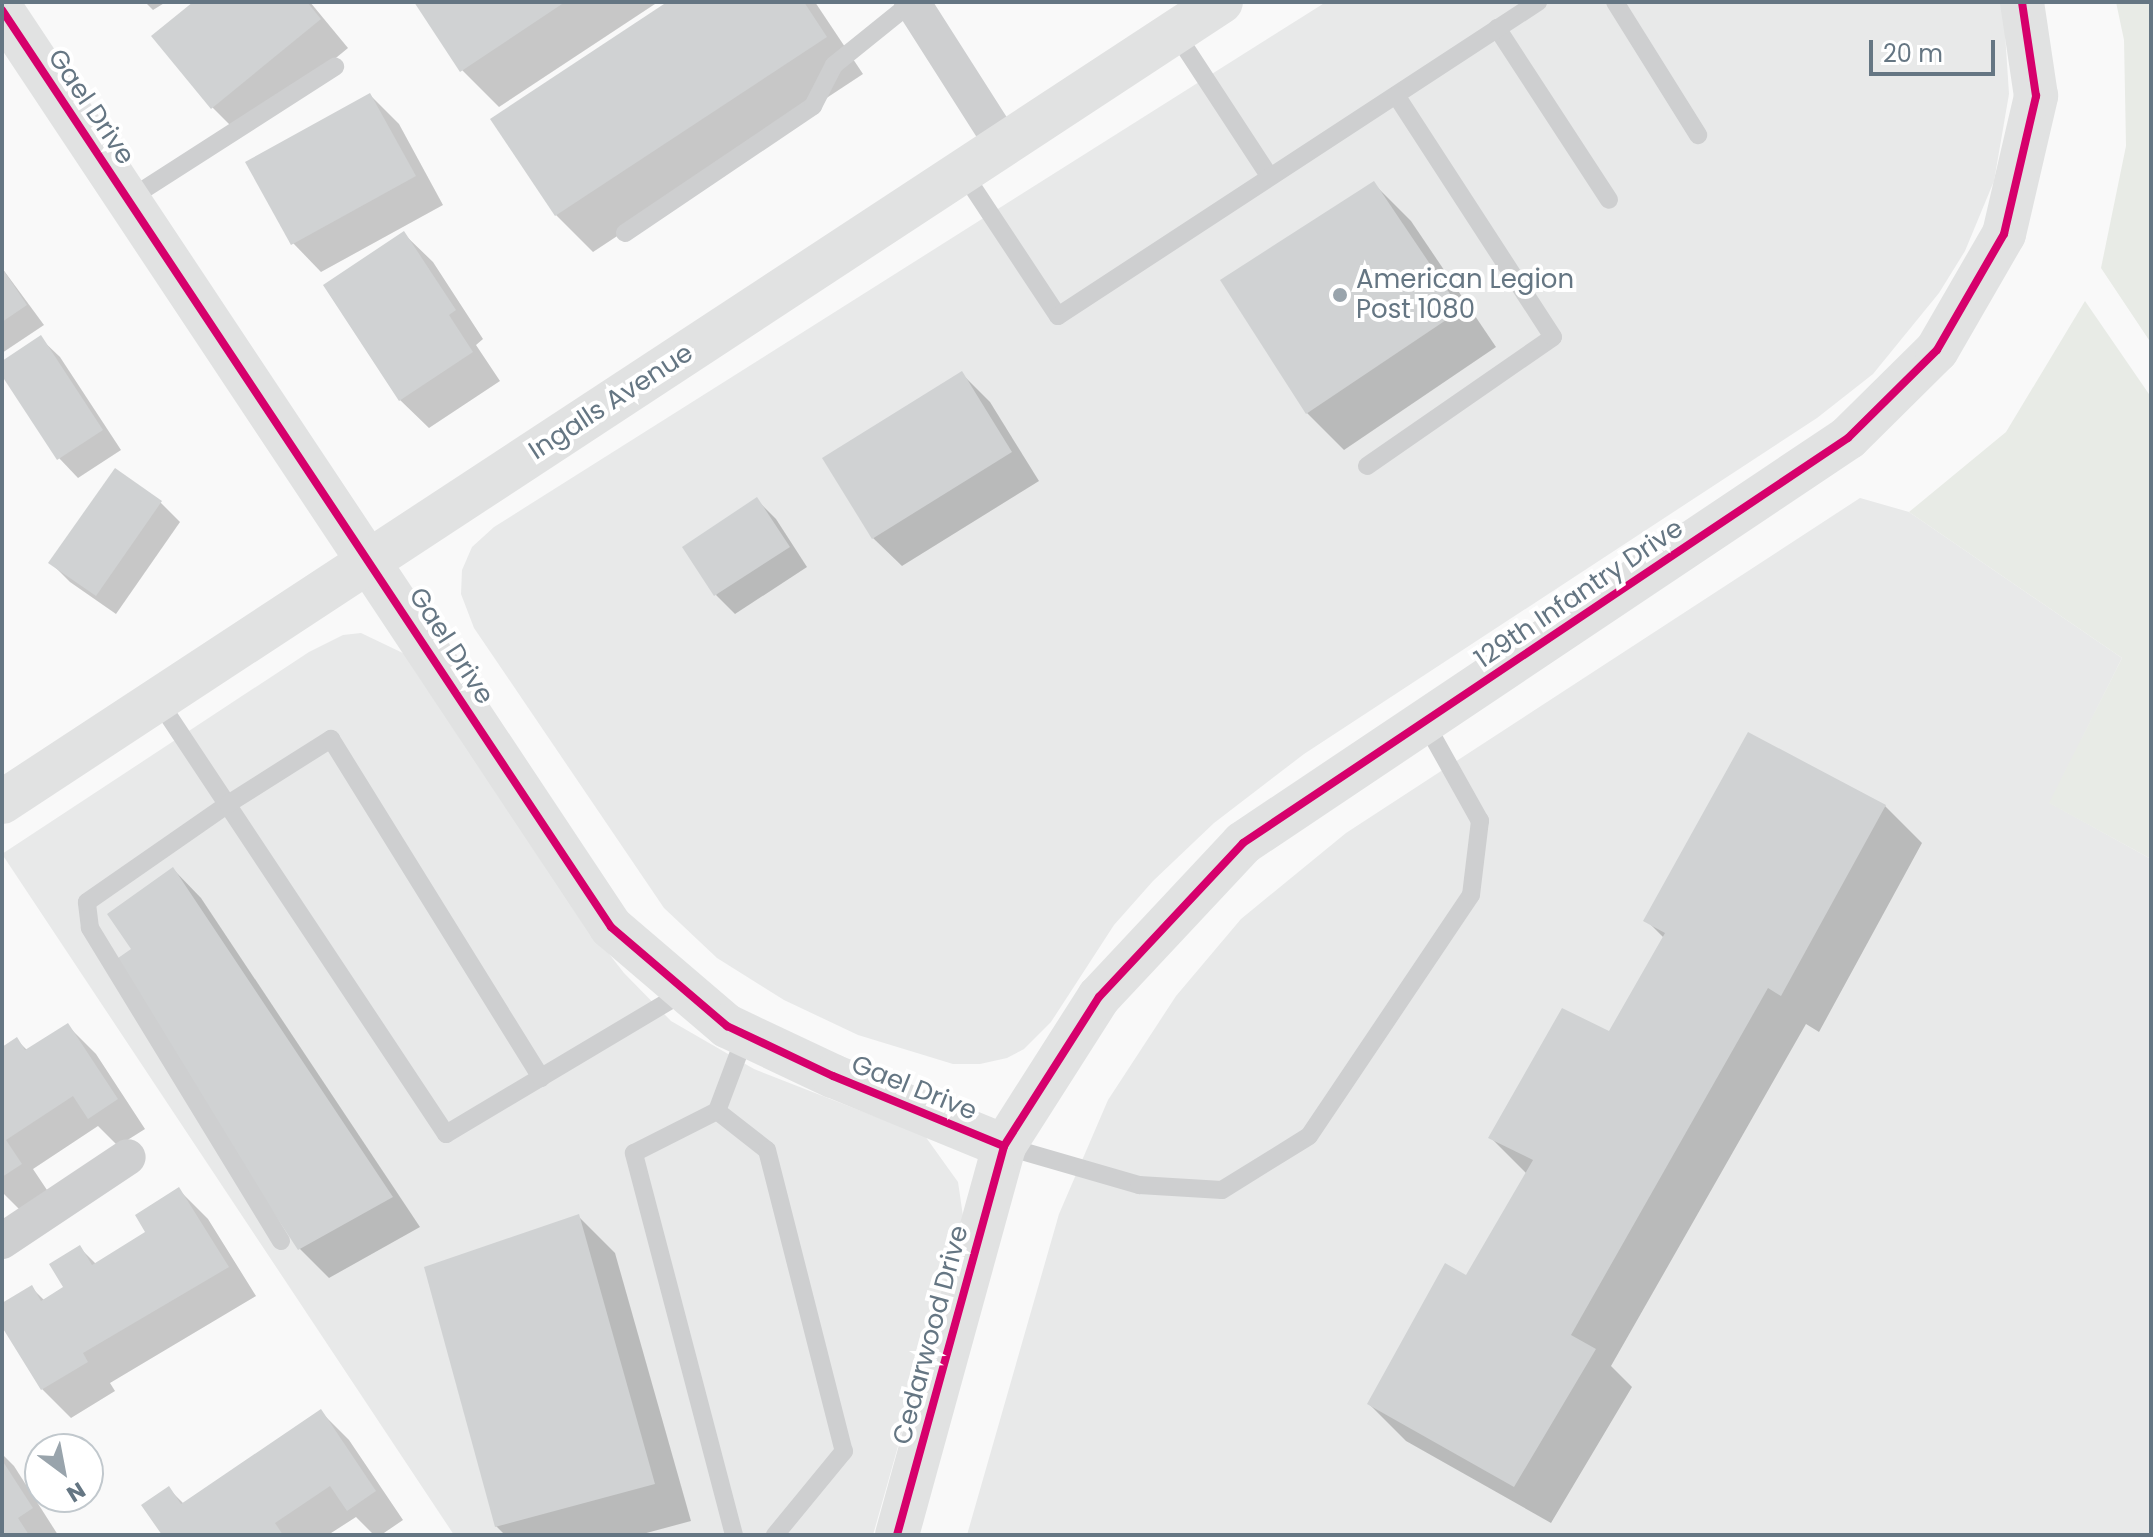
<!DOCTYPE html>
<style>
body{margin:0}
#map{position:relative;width:2153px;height:1537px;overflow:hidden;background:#f9f9f9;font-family:Poppins,sans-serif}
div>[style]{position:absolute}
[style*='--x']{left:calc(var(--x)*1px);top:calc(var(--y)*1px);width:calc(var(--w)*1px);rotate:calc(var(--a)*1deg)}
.built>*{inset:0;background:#e8e9e9}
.green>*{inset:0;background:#e8ebe6}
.shadow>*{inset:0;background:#0003}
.building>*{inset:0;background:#d0d2d3}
.lane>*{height:18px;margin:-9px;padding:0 9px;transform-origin:9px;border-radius:9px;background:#cecfd0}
.street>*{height:36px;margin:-18px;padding:0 18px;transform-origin:18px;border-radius:18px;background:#cecfd0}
.secondary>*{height:44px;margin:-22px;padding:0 22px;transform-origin:22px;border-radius:22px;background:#e1e2e2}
.cycleway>*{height:8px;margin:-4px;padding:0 4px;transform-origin:4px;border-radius:4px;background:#d6006c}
.dots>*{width:22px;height:22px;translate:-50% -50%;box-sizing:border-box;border:4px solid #fff;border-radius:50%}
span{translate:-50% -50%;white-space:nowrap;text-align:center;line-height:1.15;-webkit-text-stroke:8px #fff;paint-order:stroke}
.street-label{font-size:26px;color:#657683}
.poi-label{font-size:26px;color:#657683}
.left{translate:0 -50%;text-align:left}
.frame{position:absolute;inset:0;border:4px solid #657683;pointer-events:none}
.north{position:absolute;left:24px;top:1433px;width:80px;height:80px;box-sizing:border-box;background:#fff;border:2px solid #c1c8cd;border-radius:50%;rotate:148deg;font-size:22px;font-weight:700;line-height:32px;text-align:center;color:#657683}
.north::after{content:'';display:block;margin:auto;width:28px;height:36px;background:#99a4ac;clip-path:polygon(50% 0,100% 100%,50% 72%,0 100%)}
.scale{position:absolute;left:1869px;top:40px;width:126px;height:36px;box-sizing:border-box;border:4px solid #657683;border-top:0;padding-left:10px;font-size:24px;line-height:28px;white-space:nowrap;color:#657683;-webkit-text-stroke:6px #fff;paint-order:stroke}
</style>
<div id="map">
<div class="built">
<i style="clip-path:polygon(1326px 2px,2003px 2px,2009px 94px,1994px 181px,1965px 251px,1939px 293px,1873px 374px,1817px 418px,1304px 754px,1214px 823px,1153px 881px,1114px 925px,1051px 1022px,1024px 1049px,1007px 1058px,980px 1064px,953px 1064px,858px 1035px,784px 1000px,717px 958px,664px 908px,474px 628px,461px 594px,462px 570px,472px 547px,494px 527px)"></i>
<i style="clip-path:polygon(1860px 498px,1909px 512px,2122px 658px,2050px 803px,2151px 859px,2151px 1535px,967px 1535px,1059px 1214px,1108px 1100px,1176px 996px,1241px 919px,1346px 833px)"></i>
<i style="clip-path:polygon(361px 633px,407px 655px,591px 931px,624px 973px,671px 1021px,754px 1069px,925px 1136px,958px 1182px,963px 1216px,873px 1535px,454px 1535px,2px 854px,309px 652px,343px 635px)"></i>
</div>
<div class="green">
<i style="clip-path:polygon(2116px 2px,2151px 2px,2151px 343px,2101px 268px,2126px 146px,2124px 40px)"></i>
<i style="clip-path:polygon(2085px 301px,2151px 397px,2151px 859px,2049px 803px,2122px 658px,1909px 512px,2006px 432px)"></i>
</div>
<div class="shadow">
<i style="clip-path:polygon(145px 2px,166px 2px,153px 10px)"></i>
<i style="clip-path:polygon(196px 2px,310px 2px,348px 48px,241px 136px,212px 107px)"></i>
<i style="clip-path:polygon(416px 2px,658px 2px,499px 107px,462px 70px)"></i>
<i style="clip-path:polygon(671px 2px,815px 2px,863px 74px,593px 252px,556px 215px)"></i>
<i style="clip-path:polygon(370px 95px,399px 124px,443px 205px,321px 272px,293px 243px)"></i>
<i style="clip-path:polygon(1374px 184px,1411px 221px,1496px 347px,1344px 450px,1307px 413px)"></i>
<i style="clip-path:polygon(404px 234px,433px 262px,483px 339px,476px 345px,500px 381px,429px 428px,400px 400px)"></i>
<i style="clip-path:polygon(2px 268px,44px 325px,2px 353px)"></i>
<i style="clip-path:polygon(40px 338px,60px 357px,121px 450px,78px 478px,59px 458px,2px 372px,2px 363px)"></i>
<i style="clip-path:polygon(962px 374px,990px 402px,1039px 481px,902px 566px,873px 538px)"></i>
<i style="clip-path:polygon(116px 471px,161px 503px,180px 522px,116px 614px,70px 582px,50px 562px)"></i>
<i style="clip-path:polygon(757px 500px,776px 519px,807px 567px,735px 614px,716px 595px)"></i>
<i style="clip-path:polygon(1885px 806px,1922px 843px,1819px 1032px,1806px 1024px,1611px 1366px,1632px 1387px,1551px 1523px,1406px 1441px,1369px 1404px,1467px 1277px,1527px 1174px,1491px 1138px,1610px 1034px,1664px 938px,1646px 920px)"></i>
<i style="clip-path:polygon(173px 869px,201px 898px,420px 1227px,329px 1278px,300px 1249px,133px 949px)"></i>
<i style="clip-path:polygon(67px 1025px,96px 1054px,145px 1129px,118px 1146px,98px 1126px,33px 1169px,49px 1193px,21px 1211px,2px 1192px,2px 1049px,17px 1040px,28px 1051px)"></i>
<i style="clip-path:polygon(179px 1190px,208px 1219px,256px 1296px,110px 1383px,115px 1391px,71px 1418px,42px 1389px,2px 1324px,2px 1306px,32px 1288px,45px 1301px,66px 1287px,80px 1248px,97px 1265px,148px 1233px)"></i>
<i style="clip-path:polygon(578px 1216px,615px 1253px,691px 1521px,639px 1535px,505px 1535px,496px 1526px)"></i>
<i style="clip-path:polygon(321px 1412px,349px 1440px,403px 1520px,381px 1535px,374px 1535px,356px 1517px,328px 1535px,164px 1535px,169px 1489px,184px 1504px)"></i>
<i style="clip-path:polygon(2px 1454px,14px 1466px,58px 1535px,2px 1535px)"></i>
</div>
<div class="building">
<i style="clip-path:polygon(193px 2px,307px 2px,321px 19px,211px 109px,151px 36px)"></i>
<i style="clip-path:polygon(414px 2px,565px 2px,460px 72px)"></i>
<i style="clip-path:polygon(667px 2px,804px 2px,827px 37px,555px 216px,490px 119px)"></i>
<i style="clip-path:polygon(370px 93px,416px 176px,291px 245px,245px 162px)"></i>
<i style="clip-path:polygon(1374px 181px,1461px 310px,1306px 414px,1220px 280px)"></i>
<i style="clip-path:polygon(404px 231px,456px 310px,449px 315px,473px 352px,399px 401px,323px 285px)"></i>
<i style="clip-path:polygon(2px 268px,27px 305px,2px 322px)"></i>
<i style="clip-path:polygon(41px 335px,103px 430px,57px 460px,2px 376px,2px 361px)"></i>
<i style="clip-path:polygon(962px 371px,1012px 452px,872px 539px,822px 458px)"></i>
<i style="clip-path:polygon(115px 468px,162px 501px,96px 596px,48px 563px)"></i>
<i style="clip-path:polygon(757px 497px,790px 547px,714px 596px,682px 547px)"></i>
<i style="clip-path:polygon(1748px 732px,1886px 805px,1781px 996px,1768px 988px,1571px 1335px,1596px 1349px,1514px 1487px,1367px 1404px,1445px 1263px,1466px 1275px,1533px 1160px,1488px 1138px,1562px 1008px,1609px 1031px,1665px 933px,1643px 921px)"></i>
<i style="clip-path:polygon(173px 867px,393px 1197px,298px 1250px,111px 963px,131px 949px,107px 914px)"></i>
<i style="clip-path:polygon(68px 1023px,118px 1099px,88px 1119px,73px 1096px,6px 1140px,22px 1164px,2px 1177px,2px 1047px,17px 1037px,25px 1050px)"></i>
<i style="clip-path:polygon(179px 1187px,229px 1267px,83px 1353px,88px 1362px,41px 1390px,2px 1327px,2px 1303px,32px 1285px,41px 1301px,63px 1287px,49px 1264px,80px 1245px,92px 1265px,145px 1232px,135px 1215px)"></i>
<i style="clip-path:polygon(579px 1214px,655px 1484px,495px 1527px,424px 1267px)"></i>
<i style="clip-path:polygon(321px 1409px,376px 1491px,347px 1511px,330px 1486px,275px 1523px,283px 1535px,162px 1535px,141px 1505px,169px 1486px,181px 1504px)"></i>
<i style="clip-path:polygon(2px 1460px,33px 1508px,18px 1518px,29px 1535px,2px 1535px)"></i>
</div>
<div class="lane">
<i style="--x:1615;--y:2;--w:157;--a:58"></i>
<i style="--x:1497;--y:28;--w:205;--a:56.9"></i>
<i style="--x:1175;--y:32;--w:173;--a:56.8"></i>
<i style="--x:962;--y:171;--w:174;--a:56.5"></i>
<i style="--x:1058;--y:316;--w:574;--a:-33.19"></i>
<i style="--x:129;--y:199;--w:245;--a:-32.7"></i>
<i style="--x:625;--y:233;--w:227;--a:-34"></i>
<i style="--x:813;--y:106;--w:46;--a:-62.9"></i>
<i style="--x:834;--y:65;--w:100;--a:-38.9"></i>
<i style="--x:1367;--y:466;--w:226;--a:-34.7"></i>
<i style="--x:1553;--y:337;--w:288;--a:-123"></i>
<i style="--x:158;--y:700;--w:521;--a:56.43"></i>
<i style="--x:446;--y:1134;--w:279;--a:-30.8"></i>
<i style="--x:717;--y:1111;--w:63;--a:38"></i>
<i style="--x:767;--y:1150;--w:311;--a:75.7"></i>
<i style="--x:844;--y:1451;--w:109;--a:129.4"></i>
<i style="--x:1004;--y:1146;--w:141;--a:16.1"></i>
<i style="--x:1139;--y:1185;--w:83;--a:3.4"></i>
<i style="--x:1222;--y:1190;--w:102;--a:-31.8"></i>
<i style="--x:1309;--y:1136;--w:290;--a:-56.1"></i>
<i style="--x:1471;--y:895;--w:75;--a:-83.1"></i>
<i style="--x:1480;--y:821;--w:115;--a:-119.2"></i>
<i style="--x:281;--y:1241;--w:367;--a:-121.4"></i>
<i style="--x:90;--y:928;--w:26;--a:-97"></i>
<i style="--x:87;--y:902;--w:172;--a:-34.8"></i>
<i style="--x:228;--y:804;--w:122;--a:-32.3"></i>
<i style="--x:331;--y:739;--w:399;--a:58.2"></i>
<i style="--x:734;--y:1535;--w:395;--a:-104.7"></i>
<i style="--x:634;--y:1153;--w:93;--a:-26.8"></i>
<i style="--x:717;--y:1111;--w:82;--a:-69.4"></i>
</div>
<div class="street">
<i style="--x:912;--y:2;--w:169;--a:57.5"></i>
<i style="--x:2;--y:1241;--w:151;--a:-33.7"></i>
</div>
<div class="secondary">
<i style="--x:2;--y:10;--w:1101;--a:56.41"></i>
<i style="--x:611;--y:927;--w:153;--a:40.5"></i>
<i style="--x:727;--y:1026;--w:117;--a:25.3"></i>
<i style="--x:833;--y:1076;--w:185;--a:22.3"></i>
<i style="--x:2;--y:802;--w:1458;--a:-33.28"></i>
<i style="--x:897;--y:1535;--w:403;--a:-74.6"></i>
<i style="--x:1004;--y:1146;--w:177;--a:-57.5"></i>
<i style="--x:1099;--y:997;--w:211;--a:-46.9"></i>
<i style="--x:1243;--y:843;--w:728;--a:-33.8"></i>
<i style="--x:1848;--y:438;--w:125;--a:-44.7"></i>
<i style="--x:1937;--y:350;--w:134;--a:-60"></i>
<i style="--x:2004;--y:234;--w:142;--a:-76.9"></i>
<i style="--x:2036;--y:96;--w:95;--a:-98.5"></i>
</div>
<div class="cycleway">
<i style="--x:2;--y:10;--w:1101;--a:56.41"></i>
<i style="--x:611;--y:927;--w:153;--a:40.5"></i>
<i style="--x:727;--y:1026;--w:117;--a:25.3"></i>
<i style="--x:833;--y:1076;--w:185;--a:22.3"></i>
<i style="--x:897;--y:1535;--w:403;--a:-74.6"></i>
<i style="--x:1004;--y:1146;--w:177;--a:-57.5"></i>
<i style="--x:1099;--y:997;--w:211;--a:-46.9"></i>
<i style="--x:1243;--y:843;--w:728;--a:-33.8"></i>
<i style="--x:1848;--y:438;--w:125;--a:-44.7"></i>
<i style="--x:1937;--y:350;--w:134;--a:-60"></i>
<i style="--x:2004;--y:234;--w:142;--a:-76.9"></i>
<i style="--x:2036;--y:96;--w:95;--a:-98.5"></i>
</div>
<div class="dots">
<i style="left:1340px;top:295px;background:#99a4ac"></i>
</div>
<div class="street-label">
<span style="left:91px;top:107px;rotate:56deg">Gael Drive</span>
<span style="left:611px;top:402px;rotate:-33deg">Ingalls Avenue</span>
<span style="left:1579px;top:594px;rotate:-34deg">129th Infantry Drive</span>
<span style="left:451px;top:646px;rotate:57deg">Gael Drive</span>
<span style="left:914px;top:1088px;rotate:22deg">Gael Drive</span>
<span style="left:931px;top:1335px;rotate:-75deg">Cedarwood Drive</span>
</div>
<div class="poi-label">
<span class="left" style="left:1356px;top:295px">American Legion<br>Post 1080</span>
</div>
<div class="frame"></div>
<div class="north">N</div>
<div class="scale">20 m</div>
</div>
